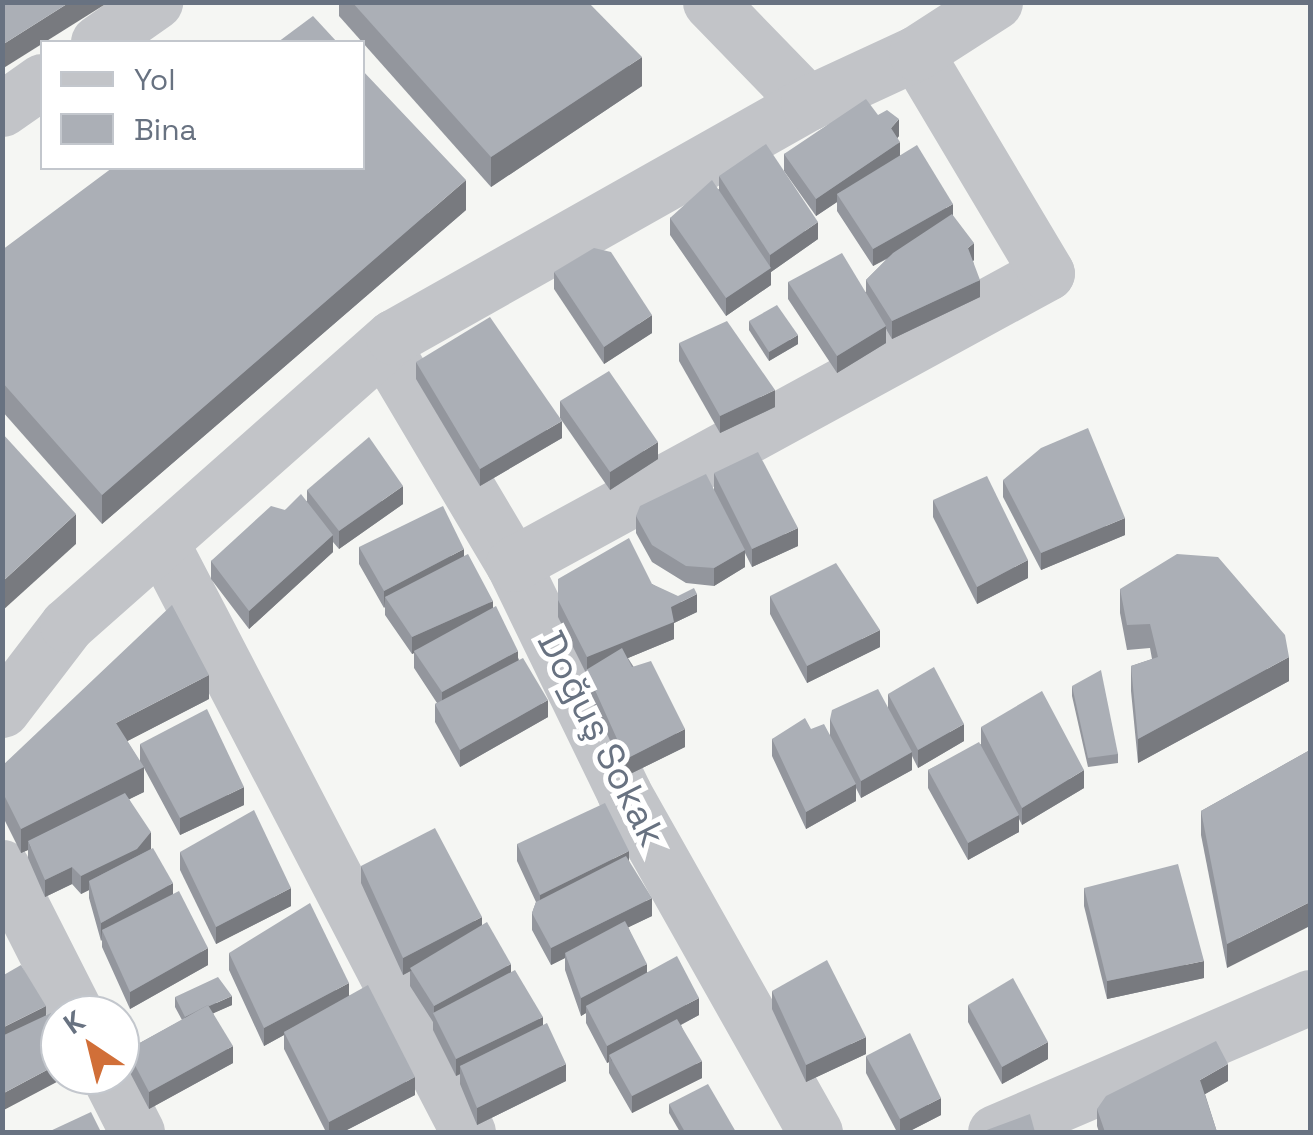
<!DOCTYPE html>
<meta charset="utf-8">
<style>
body{margin:0}
#map{position:relative;width:1313px;height:1135px;overflow:hidden;background:#f5f6f3;font-family:"Space Grotesk",sans-serif}
div>[style]{position:absolute}
[style*='--x']{left:calc(var(--x)*1px);top:calc(var(--y)*1px);width:calc(var(--w)*1px);rotate:calc(var(--a)*1deg)}
.minor>*{height:55px;margin:-27.5px;padding:0 27.5px;transform-origin:27.5px;border-radius:27.5px;background:#c2c4c8}
.wall>*{inset:0;background:#93969d}
.shaded-wall>*{inset:0;background:#787a7f}
.building>*{inset:0;background:#abafb6}
span{translate:-50% -50%;white-space:nowrap;text-align:center;line-height:1.15;-webkit-text-stroke:10px #fff;paint-order:stroke}
.street-label{font-size:38px;color:#687281}
.frame{position:absolute;inset:0;border:5px solid #687281;pointer-events:none}
.legend{position:absolute;left:40px;top:40px;width:325px;height:130px;box-sizing:border-box;background:#fff;border:2px solid #c3c7cd;margin:0;padding:12px 18px;list-style:none;font-size:30px;color:#687281}
.legend li{display:flex;align-items:center;gap:20px;height:50px}
.legend b{width:50px;border:2px solid #c3c7cd}
.north{position:absolute;left:40px;top:995px;width:100px;height:100px;box-sizing:border-box;background:#fff;border:2px solid #c3c7cd;border-radius:50%;rotate:325deg;font-size:28px;font-weight:700;line-height:40px;text-align:center;color:#687281}
.north::after{content:'';display:block;margin:auto;width:35px;height:45px;background:#d16f38;clip-path:polygon(50% 0,100% 100%,50% 72%,0 100%)}
</style>
<div id="map">
<div class="minor">
<i style="--x:710;--y:2;--w:141;--a:45.9"></i>
<i style="--x:98;--y:42;--w:70;--a:-35.1"></i>
<i style="--x:2;--y:109;--w:49;--a:-35"></i>
<i style="--x:384;--y:347;--w:252;--a:59.3"></i>
<i style="--x:513;--y:564;--w:254;--a:64.1"></i>
<i style="--x:624;--y:793;--w:389;--a:60.6"></i>
<i style="--x:161;--y:542;--w:665;--a:62.51"></i>
<i style="--x:513;--y:564;--w:608;--a:-28.59"></i>
<i style="--x:1047;--y:273;--w:256;--a:-120.8"></i>
<i style="--x:2;--y:710;--w:107;--a:-52.6"></i>
<i style="--x:67;--y:625;--w:435;--a:-41.5"></i>
<i style="--x:393;--y:337;--w:476;--a:-29.4"></i>
<i style="--x:808;--y:103;--w:119;--a:-24.8"></i>
<i style="--x:916;--y:53;--w:94;--a:-32.8"></i>
<i style="--x:2;--y:867;--w:166;--a:63.1"></i>
<i style="--x:108;--y:1075;--w:64;--a:63"></i>
<i style="--x:995;--y:1132;--w:343;--a:-23.2"></i>
</div>
<div class="wall">
<i style="clip-path:polygon(339px 2px,588px 2px,642px 86px,491px 187px,339px 16px)"></i>
<i style="clip-path:polygon(878px 115px,899px 136px,897px 138px,900px 155px,953px 216px,974px 260px,973px 261px,980px 297px,892px 339px,886px 329px,886px 343px,837px 373px,788px 299px,788px 282px,866px 292px,866px 280px,887px 259px,873px 266px,837px 211px,837px 202px,816px 216px,784px 171px,784px 154px)"></i>
<i style="clip-path:polygon(719px 176px,818px 239px,771px 272px,771px 285px,726px 316px,670px 235px,670px 218px,719px 189px)"></i>
<i style="clip-path:polygon(466px 210px,102px 524px,2px 411px,2px 250px)"></i>
<i style="clip-path:polygon(554px 272px,652px 333px,604px 364px,554px 289px)"></i>
<i style="clip-path:polygon(749px 321px,798px 344px,769px 361px,749px 330px)"></i>
<i style="clip-path:polygon(679px 343px,775px 407px,720px 433px,679px 361px)"></i>
<i style="clip-path:polygon(416px 362px,562px 438px,480px 486px,416px 379px)"></i>
<i style="clip-path:polygon(560px 401px,658px 459px,610px 490px,560px 418px)"></i>
<i style="clip-path:polygon(714px 473px,798px 546px,752px 567px,745px 553px,745px 567px,714px 586px,686px 583px,652px 562px,636px 533px,636px 516px,714px 490px)"></i>
<i style="clip-path:polygon(1003px 480px,1125px 535px,1041px 570px,1003px 497px)"></i>
<i style="clip-path:polygon(307px 490px,403px 504px,339px 549px,333px 542px,333px 552px,249px 629px,211px 579px,211px 561px,285px 510px,307px 501px)"></i>
<i style="clip-path:polygon(933px 500px,1028px 578px,977px 604px,933px 517px)"></i>
<i style="clip-path:polygon(359px 547px,464px 557px,493px 608px,548px 717px,460px 767px,435px 722px,435px 704px,437px 703px,414px 668px,414px 653px,412px 654px,385px 615px,385px 607px,384px 608px,359px 564px)"></i>
<i style="clip-path:polygon(558px 579px,652px 584px,697px 612px,674px 623px,674px 639px,628px 658px,685px 747px,626px 776px,586px 687px,586px 673px,558px 617px)"></i>
<i style="clip-path:polygon(1120px 589px,1289px 681px,1138px 763px,1131px 691px,1131px 666px,1152px 659px,1150px 648px,1127px 650px,1120px 613px)"></i>
<i style="clip-path:polygon(770px 596px,880px 647px,807px 683px,770px 614px)"></i>
<i style="clip-path:polygon(1072px 686px,1118px 754px,1118px 763px,1088px 767px,1072px 696px)"></i>
<i style="clip-path:polygon(888px 694px,964px 741px,918px 768px,912px 756px,912px 770px,861px 798px,856px 788px,856px 801px,806px 829px,772px 756px,772px 739px,811px 729px,830px 735px,830px 719px,888px 708px)"></i>
<i style="clip-path:polygon(209px 699px,127px 741px,140px 762px,140px 744px,244px 805px,180px 835px,144px 768px,144px 792px,129px 799px,151px 849px,208px 965px,130px 1009px,102px 947px,102px 940px,101px 941px,89px 898px,89px 890px,81px 894px,72px 884px,45px 897px,28px 858px,28px 850px,21px 853px,2px 815px,2px 766px)"></i>
<i style="clip-path:polygon(981px 727px,1084px 788px,1022px 825px,1019px 819px,1019px 832px,968px 860px,928px 788px,928px 770px,981px 744px)"></i>
<i style="clip-path:polygon(1310px 750px,1227px 968px,1201px 835px,1201px 811px)"></i>
<i style="clip-path:polygon(517px 844px,629px 861px,652px 916px,628px 927px,647px 972px,699px 1015px,681px 1025px,702px 1078px,632px 1113px,609px 1073px,609px 1062px,607px 1063px,586px 1023px,586px 1013px,581px 1016px,565px 970px,565px 958px,551px 965px,532px 930px,532px 913px,536px 902px,517px 861px)"></i>
<i style="clip-path:polygon(180px 852px,291px 906px,216px 944px,180px 870px)"></i>
<i style="clip-path:polygon(361px 866px,482px 925px,543px 1025px,566px 1081px,477px 1125px,460px 1084px,460px 1074px,456px 1076px,433px 1030px,433px 1022px,410px 986px,410px 971px,403px 975px,361px 883px)"></i>
<i style="clip-path:polygon(1084px 888px,1204px 978px,1107px 999px,1084px 906px)"></i>
<i style="clip-path:polygon(229px 953px,349px 995px,415px 1095px,343px 1132px,326px 1132px,284px 1049px,284px 1035px,264px 1046px,229px 970px)"></i>
<i style="clip-path:polygon(772px 991px,866px 1054px,806px 1082px,772px 1009px)"></i>
<i style="clip-path:polygon(175px 997px,232px 1005px,213px 1013px,233px 1063px,149px 1109px,127px 1067px,127px 1050px,182px 1020px,175px 1007px)"></i>
<i style="clip-path:polygon(968px 1005px,1048px 1059px,1002px 1084px,968px 1022px)"></i>
<i style="clip-path:polygon(866px 1056px,941px 1115px,908px 1132px,897px 1132px,866px 1073px)"></i>
<i style="clip-path:polygon(1228px 1081px,1205px 1094px,1217px 1132px,1099px 1132px,1097px 1126px,1097px 1109px)"></i>
<i style="clip-path:polygon(669px 1104px,736px 1132px,680px 1132px,669px 1113px)"></i>
</div>
<div class="shaded-wall">
<i style="clip-path:polygon(70px 2px,104px 2px,104px 5px,2px 69px,2px 45px)"></i>
<i style="clip-path:polygon(642px 57px,642px 86px,491px 187px,491px 157px)"></i>
<i style="clip-path:polygon(899px 119px,899px 136px,891px 146px,891px 128px)"></i>
<i style="clip-path:polygon(900px 142px,900px 160px,837px 194px,837px 202px,816px 216px,816px 199px)"></i>
<i style="clip-path:polygon(466px 180px,466px 210px,102px 524px,102px 495px)"></i>
<i style="clip-path:polygon(953px 204px,953px 221px,873px 266px,873px 249px)"></i>
<i style="clip-path:polygon(818px 222px,818px 239px,771px 272px,771px 285px,726px 316px,726px 298px,770px 268px,770px 255px)"></i>
<i style="clip-path:polygon(974px 243px,974px 260px,968px 265px,968px 248px)"></i>
<i style="clip-path:polygon(980px 280px,980px 297px,892px 339px,892px 321px)"></i>
<i style="clip-path:polygon(652px 315px,652px 333px,604px 364px,604px 347px)"></i>
<i style="clip-path:polygon(886px 326px,886px 343px,837px 373px,837px 356px)"></i>
<i style="clip-path:polygon(798px 335px,798px 344px,769px 361px,769px 352px)"></i>
<i style="clip-path:polygon(775px 390px,775px 407px,720px 433px,720px 416px)"></i>
<i style="clip-path:polygon(562px 421px,562px 438px,480px 486px,480px 469px)"></i>
<i style="clip-path:polygon(658px 442px,658px 459px,610px 490px,610px 472px)"></i>
<i style="clip-path:polygon(403px 486px,403px 504px,339px 549px,339px 531px)"></i>
<i style="clip-path:polygon(76px 514px,76px 544px,2px 611px,2px 582px)"></i>
<i style="clip-path:polygon(1125px 518px,1125px 535px,1041px 570px,1041px 553px)"></i>
<i style="clip-path:polygon(798px 528px,798px 546px,752px 567px,752px 549px)"></i>
<i style="clip-path:polygon(333px 535px,333px 552px,249px 629px,249px 611px)"></i>
<i style="clip-path:polygon(464px 549px,464px 566px,385px 597px,384px 608px,384px 591px)"></i>
<i style="clip-path:polygon(745px 550px,745px 567px,714px 586px,714px 568px)"></i>
<i style="clip-path:polygon(1028px 560px,1028px 578px,977px 604px,977px 587px)"></i>
<i style="clip-path:polygon(697px 594px,697px 612px,674px 623px,674px 639px,587px 675px,587px 657px,671px 607px)"></i>
<i style="clip-path:polygon(493px 601px,493px 618px,414px 651px,414px 653px,412px 654px,412px 637px)"></i>
<i style="clip-path:polygon(880px 630px,880px 647px,807px 683px,807px 666px)"></i>
<i style="clip-path:polygon(518px 651px,518px 669px,442px 709px,442px 692px)"></i>
<i style="clip-path:polygon(1289px 657px,1289px 681px,1138px 763px,1138px 739px)"></i>
<i style="clip-path:polygon(209px 675px,209px 699px,116px 747px,116px 723px)"></i>
<i style="clip-path:polygon(548px 700px,548px 717px,460px 767px,460px 750px)"></i>
<i style="clip-path:polygon(964px 724px,964px 741px,918px 768px,918px 750px)"></i>
<i style="clip-path:polygon(685px 729px,685px 747px,626px 776px,626px 759px)"></i>
<i style="clip-path:polygon(912px 752px,912px 770px,861px 798px,861px 781px)"></i>
<i style="clip-path:polygon(144px 767px,144px 792px,31px 848px,28px 841px,28px 850px,21px 853px,21px 829px)"></i>
<i style="clip-path:polygon(1084px 770px,1084px 788px,1022px 825px,1022px 808px)"></i>
<i style="clip-path:polygon(856px 784px,856px 801px,806px 829px,806px 812px)"></i>
<i style="clip-path:polygon(244px 787px,244px 805px,180px 835px,180px 818px)"></i>
<i style="clip-path:polygon(1019px 815px,1019px 832px,968px 860px,968px 843px)"></i>
<i style="clip-path:polygon(151px 832px,151px 849px,89px 881px,89px 890px,81px 894px,81px 876px)"></i>
<i style="clip-path:polygon(629px 851px,629px 868px,540px 912px,540px 895px)"></i>
<i style="clip-path:polygon(72px 867px,72px 884px,45px 897px,45px 880px)"></i>
<i style="clip-path:polygon(173px 883px,173px 900px,102px 930px,101px 941px,101px 923px)"></i>
<i style="clip-path:polygon(291px 888px,291px 906px,216px 944px,216px 927px)"></i>
<i style="clip-path:polygon(652px 898px,652px 916px,567px 957px,565px 953px,565px 958px,551px 965px,551px 948px)"></i>
<i style="clip-path:polygon(1310px 902px,1310px 926px,1227px 968px,1227px 944px)"></i>
<i style="clip-path:polygon(482px 917px,482px 934px,403px 975px,403px 958px)"></i>
<i style="clip-path:polygon(208px 948px,208px 965px,130px 1009px,130px 992px)"></i>
<i style="clip-path:polygon(1204px 961px,1204px 978px,1107px 999px,1107px 981px)"></i>
<i style="clip-path:polygon(511px 964px,511px 982px,434px 1015px,434px 1006px)"></i>
<i style="clip-path:polygon(647px 964px,647px 981px,586px 1006px,586px 1013px,581px 1016px,581px 998px)"></i>
<i style="clip-path:polygon(349px 983px,349px 1000px,284px 1032px,284px 1035px,264px 1046px,264px 1028px)"></i>
<i style="clip-path:polygon(232px 996px,232px 1005px,185px 1026px,185px 1017px)"></i>
<i style="clip-path:polygon(699px 998px,699px 1015px,612px 1061px,609px 1055px,609px 1062px,607px 1063px,607px 1046px)"></i>
<i style="clip-path:polygon(46px 1006px,46px 1023px,2px 1045px,2px 1028px)"></i>
<i style="clip-path:polygon(543px 1017px,543px 1034px,460px 1066px,460px 1074px,456px 1076px,456px 1059px)"></i>
<i style="clip-path:polygon(866px 1037px,866px 1054px,806px 1082px,806px 1065px)"></i>
<i style="clip-path:polygon(1048px 1042px,1048px 1059px,1002px 1084px,1002px 1067px)"></i>
<i style="clip-path:polygon(233px 1046px,233px 1063px,149px 1109px,149px 1092px)"></i>
<i style="clip-path:polygon(702px 1061px,702px 1078px,632px 1113px,632px 1096px)"></i>
<i style="clip-path:polygon(60px 1063px,60px 1075px,70px 1075px,2px 1111px,2px 1094px)"></i>
<i style="clip-path:polygon(566px 1064px,566px 1081px,477px 1125px,477px 1108px)"></i>
<i style="clip-path:polygon(1228px 1064px,1228px 1081px,1200px 1097px,1200px 1080px)"></i>
<i style="clip-path:polygon(415px 1077px,415px 1095px,343px 1132px,329px 1132px,329px 1122px)"></i>
<i style="clip-path:polygon(941px 1098px,941px 1115px,908px 1132px,900px 1132px,900px 1119px)"></i>
</div>
<div class="building">
<i style="clip-path:polygon(2px 2px,70px 2px,2px 45px)"></i>
<i style="clip-path:polygon(352px 2px,588px 2px,642px 57px,491px 157px)"></i>
<i style="clip-path:polygon(313px 16px,337px 42px,278px 42px)"></i>
<i style="clip-path:polygon(362px 70px,466px 180px,102px 495px,2px 382px,2px 250px,112px 168px,362px 168px)"></i>
<i style="clip-path:polygon(866px 99px,878px 115px,887px 110px,899px 119px,891px 128px,900px 142px,816px 199px,784px 154px)"></i>
<i style="clip-path:polygon(766px 144px,818px 222px,770px 255px,719px 176px)"></i>
<i style="clip-path:polygon(917px 145px,953px 204px,873px 249px,837px 194px)"></i>
<i style="clip-path:polygon(712px 180px,771px 268px,726px 298px,670px 218px)"></i>
<i style="clip-path:polygon(952px 214px,974px 243px,968px 248px,980px 280px,892px 321px,866px 280px,893px 253px)"></i>
<i style="clip-path:polygon(594px 248px,611px 252px,652px 315px,604px 347px,554px 272px)"></i>
<i style="clip-path:polygon(842px 253px,886px 326px,837px 356px,788px 282px)"></i>
<i style="clip-path:polygon(777px 305px,798px 335px,769px 352px,749px 321px)"></i>
<i style="clip-path:polygon(490px 317px,562px 421px,480px 469px,416px 362px)"></i>
<i style="clip-path:polygon(727px 321px,775px 390px,720px 416px,679px 343px)"></i>
<i style="clip-path:polygon(609px 371px,658px 442px,610px 472px,560px 401px)"></i>
<i style="clip-path:polygon(1088px 428px,1125px 518px,1041px 553px,1003px 480px,1041px 448px)"></i>
<i style="clip-path:polygon(2px 433px,76px 514px,2px 582px)"></i>
<i style="clip-path:polygon(369px 437px,403px 486px,339px 531px,307px 490px)"></i>
<i style="clip-path:polygon(758px 452px,798px 528px,752px 549px,714px 473px)"></i>
<i style="clip-path:polygon(706px 474px,745px 550px,714px 568px,686px 566px,652px 545px,636px 516px,640px 506px)"></i>
<i style="clip-path:polygon(987px 476px,1028px 560px,977px 587px,933px 500px)"></i>
<i style="clip-path:polygon(301px 494px,333px 535px,249px 611px,211px 561px,271px 506px,285px 510px)"></i>
<i style="clip-path:polygon(443px 506px,464px 549px,384px 591px,359px 547px)"></i>
<i style="clip-path:polygon(629px 538px,652px 584px,678px 596px,694px 588px,697px 594px,671px 607px,674px 622px,587px 657px,558px 600px,558px 579px)"></i>
<i style="clip-path:polygon(468px 554px,493px 601px,412px 637px,385px 597px)"></i>
<i style="clip-path:polygon(1177px 554px,1218px 557px,1285px 635px,1289px 657px,1138px 739px,1131px 666px,1158px 657px,1150px 624px,1127px 625px,1120px 589px)"></i>
<i style="clip-path:polygon(836px 563px,880px 630px,807px 666px,770px 596px)"></i>
<i style="clip-path:polygon(172px 605px,209px 675px,116px 723px,144px 767px,21px 829px,2px 791px,2px 766px)"></i>
<i style="clip-path:polygon(496px 606px,518px 651px,442px 692px,414px 651px)"></i>
<i style="clip-path:polygon(622px 648px,632px 667px,651px 661px,685px 729px,626px 759px,586px 670px)"></i>
<i style="clip-path:polygon(523px 658px,548px 700px,460px 750px,435px 704px)"></i>
<i style="clip-path:polygon(934px 667px,964px 724px,918px 750px,888px 694px)"></i>
<i style="clip-path:polygon(1101px 670px,1118px 754px,1088px 758px,1072px 686px)"></i>
<i style="clip-path:polygon(878px 689px,912px 752px,861px 781px,830px 719px,832px 710px)"></i>
<i style="clip-path:polygon(1042px 691px,1084px 770px,1022px 808px,981px 727px)"></i>
<i style="clip-path:polygon(207px 709px,244px 787px,180px 818px,140px 744px)"></i>
<i style="clip-path:polygon(805px 718px,811px 729px,824px 724px,856px 784px,806px 812px,772px 739px)"></i>
<i style="clip-path:polygon(979px 742px,1019px 815px,968px 843px,928px 770px)"></i>
<i style="clip-path:polygon(1310px 750px,1310px 902px,1227px 944px,1201px 811px)"></i>
<i style="clip-path:polygon(125px 793px,151px 832px,137px 849px,81px 876px,72px 867px,45px 880px,28px 841px)"></i>
<i style="clip-path:polygon(605px 803px,629px 851px,540px 895px,517px 844px)"></i>
<i style="clip-path:polygon(254px 810px,291px 888px,216px 927px,180px 852px)"></i>
<i style="clip-path:polygon(435px 828px,482px 917px,403px 958px,361px 866px)"></i>
<i style="clip-path:polygon(153px 848px,173px 883px,101px 923px,89px 881px)"></i>
<i style="clip-path:polygon(626px 856px,652px 898px,551px 948px,532px 913px,536px 902px)"></i>
<i style="clip-path:polygon(1178px 864px,1204px 961px,1107px 981px,1084px 888px)"></i>
<i style="clip-path:polygon(179px 891px,208px 948px,130px 992px,102px 930px)"></i>
<i style="clip-path:polygon(310px 903px,349px 983px,264px 1028px,229px 953px)"></i>
<i style="clip-path:polygon(625px 921px,647px 964px,581px 998px,565px 953px)"></i>
<i style="clip-path:polygon(487px 922px,511px 964px,434px 1006px,410px 968px)"></i>
<i style="clip-path:polygon(677px 956px,699px 998px,607px 1046px,586px 1006px)"></i>
<i style="clip-path:polygon(827px 960px,866px 1037px,806px 1065px,772px 991px)"></i>
<i style="clip-path:polygon(21px 965px,46px 1006px,2px 1028px,2px 976px)"></i>
<i style="clip-path:polygon(515px 970px,543px 1017px,456px 1059px,433px 1013px)"></i>
<i style="clip-path:polygon(218px 977px,232px 996px,209px 1006px,208px 1005px,185px 1017px,175px 997px)"></i>
<i style="clip-path:polygon(1013px 978px,1048px 1042px,1002px 1067px,968px 1005px)"></i>
<i style="clip-path:polygon(368px 985px,415px 1077px,329px 1122px,284px 1032px)"></i>
<i style="clip-path:polygon(208px 1005px,233px 1046px,149px 1092px,127px 1050px)"></i>
<i style="clip-path:polygon(51px 1013px,60px 1030px,60px 1063px,2px 1094px,2px 1036px)"></i>
<i style="clip-path:polygon(677px 1019px,702px 1061px,632px 1096px,609px 1055px)"></i>
<i style="clip-path:polygon(547px 1023px,566px 1064px,477px 1108px,460px 1066px)"></i>
<i style="clip-path:polygon(910px 1033px,941px 1098px,900px 1119px,866px 1056px)"></i>
<i style="clip-path:polygon(1216px 1041px,1228px 1064px,1200px 1080px,1217px 1132px,1105px 1132px,1097px 1109px,1106px 1096px)"></i>
<i style="clip-path:polygon(708px 1084px,736px 1132px,685px 1132px,669px 1104px)"></i>
<i style="clip-path:polygon(91px 1112px,101px 1132px,48px 1132px)"></i>
<i style="clip-path:polygon(1030px 1114px,1035px 1132px,984px 1132px,984px 1131px)"></i>
</div>
<div class="street-label">
<span style="left:601px;top:739px;rotate:63deg">Doğuş Sokak</span>
</div>
<div class="frame"></div>
<ul class="legend">
<li><b style="height:12px;background:#c2c4c8"></b>Yol</li>
<li><b style="height:28px;background:#abafb6"></b>Bina</li>
</ul>
<div class="north">K</div>
</div>
